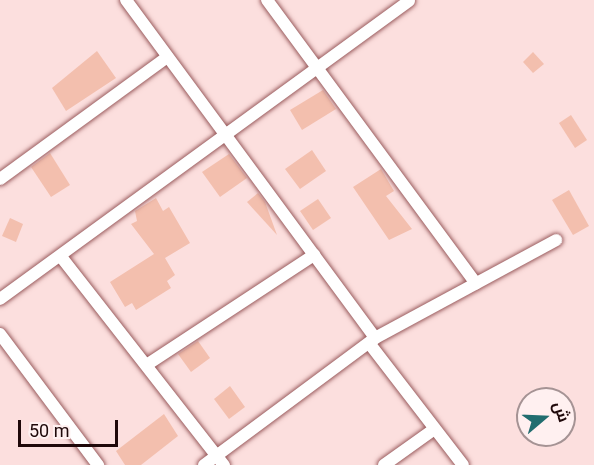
<!DOCTYPE html>
<meta charset="utf-8">
<style>
body{margin:0}
#map{position:relative;width:594px;height:465px;overflow:hidden;background:#fcdfde;font-family:Roboto,Cairo,sans-serif}
div>[style]{position:absolute}
[style*='--x']{left:calc(var(--x)*1px);top:calc(var(--y)*1px);width:calc(var(--w)*1px);rotate:calc(var(--a)*1deg)}
.building>*{inset:0;background:#f3bfae}
.roads{filter:drop-shadow(0 0 2px #9a5c5e) drop-shadow(0 0 2px #9a5c5e)}
.minor>*{height:12px;margin:-6px;padding:0 6px;transform-origin:6px;border-radius:6px;background:#fff}
span{translate:-50% -50%;white-space:nowrap;text-align:center;line-height:1.15;-webkit-text-stroke:5px #fff0f0;paint-order:stroke}
.north{position:absolute;left:516px;top:387px;width:60px;height:60px;box-sizing:border-box;background:#fff0f0;border:2px solid #a59394;border-radius:50%;rotate:71deg;font-size:16px;font-weight:700;line-height:24px;text-align:center;color:#1f0809}
.north::after{content:'';display:block;margin:auto;width:21px;height:27px;background:#216d6f;clip-path:polygon(50% 0,100% 100%,50% 72%,0 100%)}
.scale{position:absolute;left:18px;top:420px;width:100px;height:27px;box-sizing:border-box;border:3px solid #1f0809;border-top:0;padding-left:8px;font-size:18px;line-height:21px;white-space:nowrap;color:#1f0809;-webkit-text-stroke:4px #fff0f0;paint-order:stroke}
</style>
<div id="map">
<div class="building">
<i style="clip-path:polygon(97px 51px,116px 78px,66px 111px,52px 88px)"></i>
<i style="clip-path:polygon(533px 52px,544px 64px,533px 73px,523px 62px)"></i>
<i style="clip-path:polygon(323px 90px,336px 109px,302px 130px,290px 110px)"></i>
<i style="clip-path:polygon(571px 115px,587px 140px,575px 148px,559px 123px)"></i>
<i style="clip-path:polygon(312px 150px,326px 171px,300px 189px,285px 169px)"></i>
<i style="clip-path:polygon(50px 153px,70px 185px,51px 197px,31px 167px)"></i>
<i style="clip-path:polygon(229px 154px,247px 178px,220px 197px,202px 172px)"></i>
<i style="clip-path:polygon(381px 169px,394px 191px,386px 196px,412px 229px,389px 240px,353px 187px)"></i>
<i style="clip-path:polygon(569px 190px,589px 226px,573px 235px,552px 200px)"></i>
<i style="clip-path:polygon(258px 193px,265px 202px,277px 235px,247px 202px)"></i>
<i style="clip-path:polygon(156px 198px,163px 211px,169px 207px,190px 243px,165px 258px,175px 275px,167px 281px,171px 288px,136px 310px,132px 303px,125px 307px,110px 282px,154px 254px,131px 224px,137px 221px,135px 211px)"></i>
<i style="clip-path:polygon(318px 199px,331px 218px,313px 230px,300px 211px)"></i>
<i style="clip-path:polygon(10px 218px,23px 224px,16px 242px,2px 236px)"></i>
<i style="clip-path:polygon(198px 341px,210px 358px,191px 372px,178px 354px)"></i>
<i style="clip-path:polygon(230px 386px,245px 407px,229px 419px,214px 399px)"></i>
<i style="clip-path:polygon(164px 414px,178px 436px,141px 465px,125px 465px,116px 451px)"></i>
</div>
<div class="roads">
<div class="minor">
<i style="--x:126;--y:0;--w:420;--a:53.6"></i>
<i style="--x:267;--y:0;--w:352;--a:53.6"></i>
<i style="--x:0;--y:179;--w:207;--a:-36.1"></i>
<i style="--x:62;--y:258;--w:263;--a:52"></i>
<i style="--x:0;--y:299;--w:506;--a:-36.08"></i>
<i style="--x:0;--y:334;--w:164;--a:53.2"></i>
<i style="--x:369;--y:343;--w:154;--a:52.4"></i>
<i style="--x:148;--y:364;--w:199;--a:-33.3"></i>
<i style="--x:204;--y:465;--w:213;--a:-36.6"></i>
<i style="--x:375;--y:338;--w:206;--a:-28.4"></i>
<i style="--x:384;--y:465;--w:60;--a:-35.5"></i>
</div>
</div>
<div class="north">ش</div>
<div class="scale">50 m</div>
</div>
